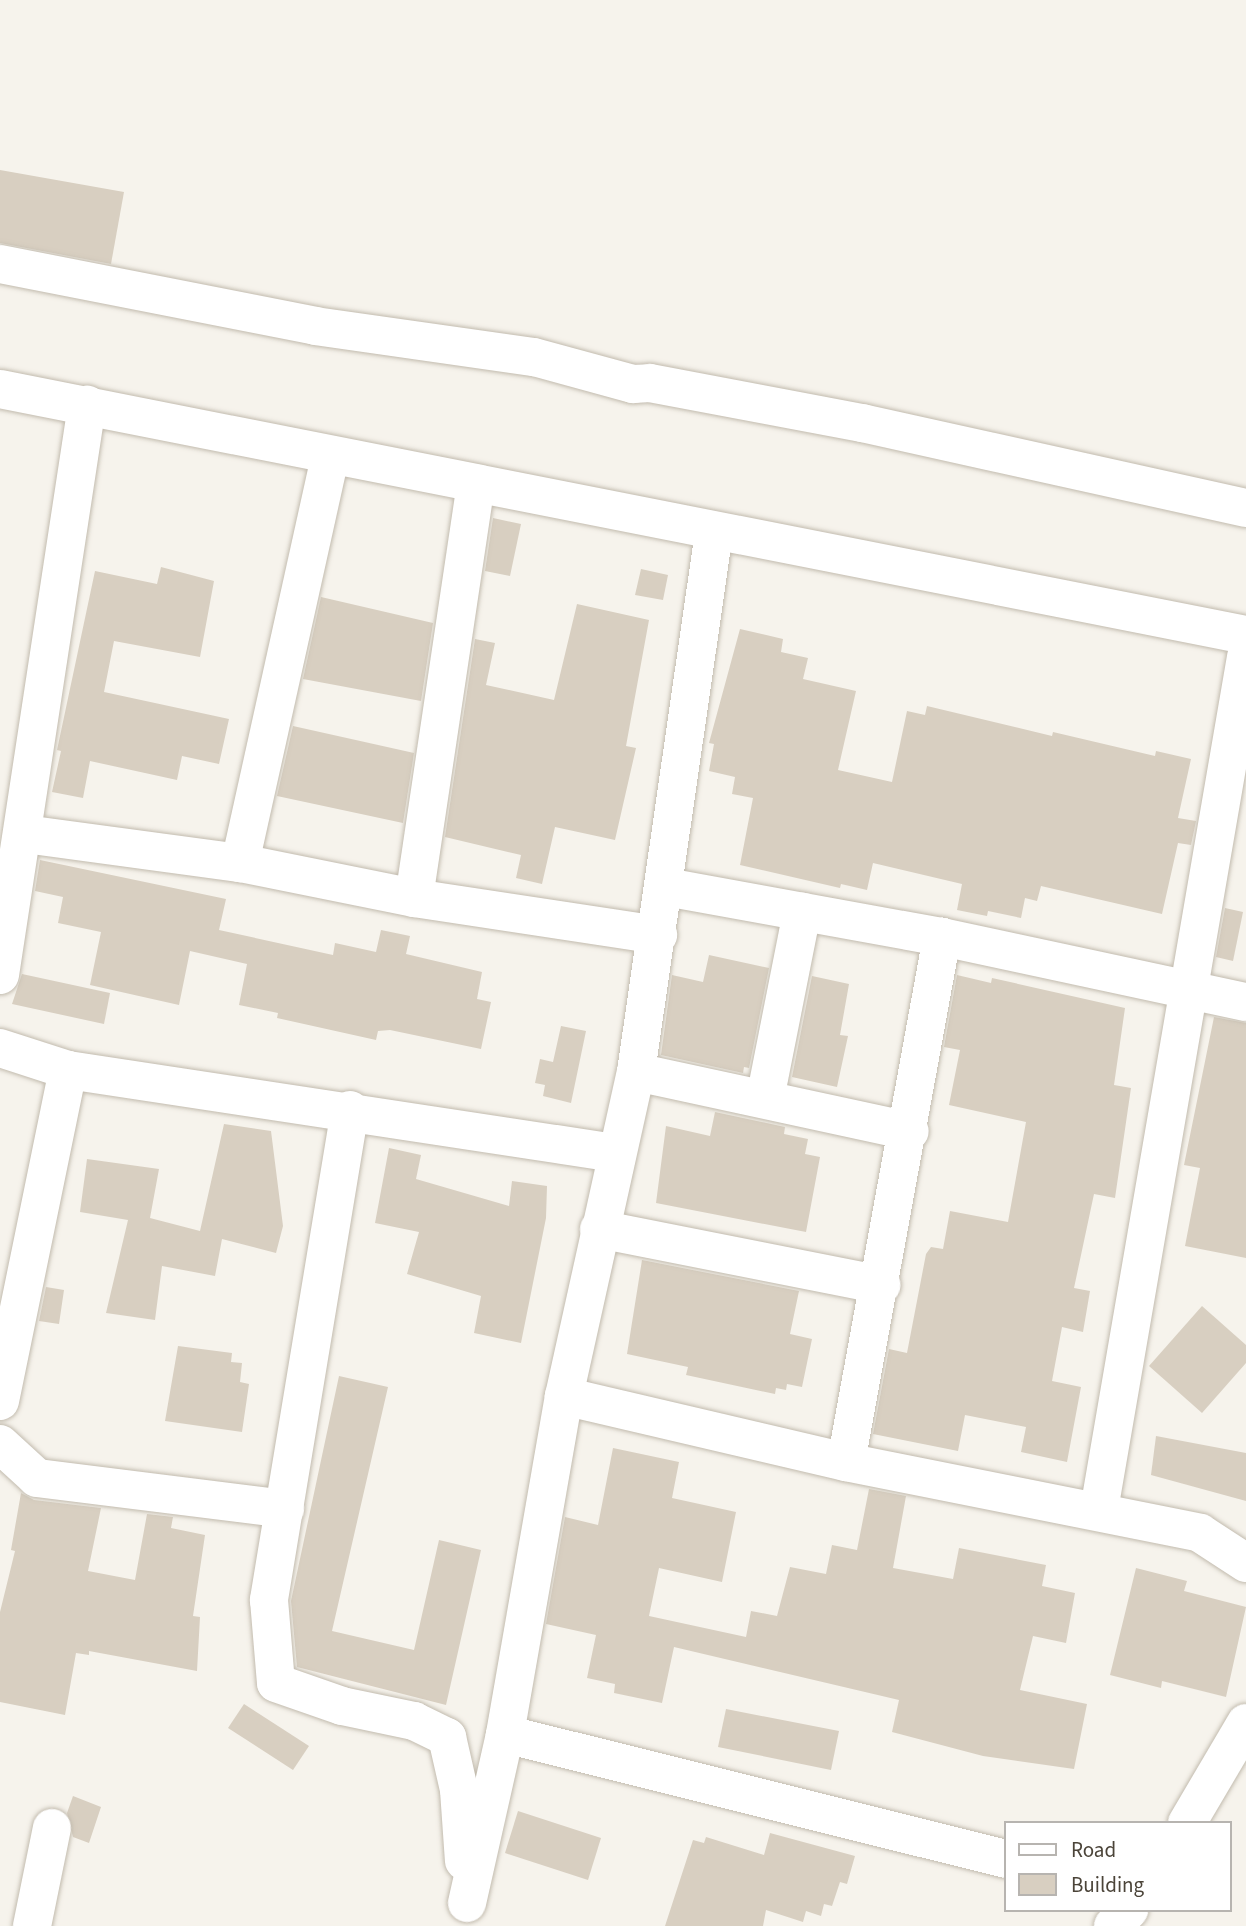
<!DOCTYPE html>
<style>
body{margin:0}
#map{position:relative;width:1246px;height:1926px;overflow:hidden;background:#f6f3ec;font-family:"Source Sans 3",sans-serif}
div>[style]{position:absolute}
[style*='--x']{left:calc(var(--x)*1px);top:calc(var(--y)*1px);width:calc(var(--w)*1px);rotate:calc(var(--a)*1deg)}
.building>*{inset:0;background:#d8cfc1}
.roads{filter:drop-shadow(0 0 2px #c2bbae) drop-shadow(0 0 2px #c2bbae)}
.minor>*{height:38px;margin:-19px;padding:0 19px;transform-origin:19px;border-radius:19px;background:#fff}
span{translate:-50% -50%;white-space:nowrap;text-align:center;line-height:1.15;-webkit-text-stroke:5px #fff;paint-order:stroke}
.legend{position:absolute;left:1004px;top:1821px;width:228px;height:91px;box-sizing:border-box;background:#fff;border:2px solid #b7b4b0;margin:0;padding:9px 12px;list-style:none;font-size:21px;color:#4b4439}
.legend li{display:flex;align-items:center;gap:14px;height:35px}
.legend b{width:35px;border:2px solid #b7b4b0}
</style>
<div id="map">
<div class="building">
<i style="clip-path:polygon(0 170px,124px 192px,111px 264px,0 243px)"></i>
<i style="clip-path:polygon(493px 518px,521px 524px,510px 576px,485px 571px)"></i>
<i style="clip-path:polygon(161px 567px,214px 581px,200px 657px,114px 641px,104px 692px,229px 719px,219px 764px,182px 756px,177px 780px,90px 761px,83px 798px,52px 792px,61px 751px,57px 750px,95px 571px,157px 584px)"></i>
<i style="clip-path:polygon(641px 569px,668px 575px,663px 600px,635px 595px)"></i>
<i style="clip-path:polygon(321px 597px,433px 623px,421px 701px,303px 679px)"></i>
<i style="clip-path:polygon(577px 604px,649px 620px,626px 746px,636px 748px,615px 840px,555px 827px,542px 884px,516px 878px,521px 855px,445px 837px,475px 639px,495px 643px,486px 685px,554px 700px)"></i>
<i style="clip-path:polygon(740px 629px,783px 639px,781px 652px,808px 658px,803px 679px,856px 691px,838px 770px,892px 782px,907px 711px,925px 715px,927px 706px,1052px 736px,1053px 732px,1155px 756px,1156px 751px,1191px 759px,1178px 818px,1196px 821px,1191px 845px,1178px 843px,1162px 914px,1041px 886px,1037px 901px,1025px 898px,1021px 918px,988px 911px,987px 916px,957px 910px,962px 884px,873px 863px,867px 890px,841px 884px,840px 888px,740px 865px,753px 798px,732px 794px,735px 777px,709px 771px,714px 744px,709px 743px)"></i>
<i style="clip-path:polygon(293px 726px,414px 753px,403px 823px,277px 796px)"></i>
<i style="clip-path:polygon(40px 860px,226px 899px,219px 930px,333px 955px,335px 943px,376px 952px,381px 930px,410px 936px,406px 954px,482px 972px,477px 999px,491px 1002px,481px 1049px,390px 1030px,378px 1031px,376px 1040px,277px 1018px,278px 1013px,239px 1005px,247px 964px,190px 951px,179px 1005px,90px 985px,101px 932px,58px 923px,63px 897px,35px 891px)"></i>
<i style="clip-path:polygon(1225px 908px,1243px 912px,1233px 961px,1216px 957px)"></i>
<i style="clip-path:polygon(709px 955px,769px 968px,749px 1068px,744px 1067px,743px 1073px,661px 1055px,672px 975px,703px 982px)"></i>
<i style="clip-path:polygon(22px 974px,110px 993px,104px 1024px,12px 1004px)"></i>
<i style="clip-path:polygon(957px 975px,991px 983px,992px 978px,1125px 1008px,1114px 1085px,1131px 1088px,1115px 1198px,1094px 1194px,1074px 1288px,1090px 1291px,1083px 1332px,1062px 1327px,1052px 1381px,1081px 1387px,1067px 1462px,1021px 1452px,1026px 1427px,965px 1415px,958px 1451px,873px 1434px,889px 1349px,907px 1353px,926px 1254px,931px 1247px,943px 1249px,950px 1211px,1008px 1222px,1026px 1122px,949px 1105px,960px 1050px,944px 1047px)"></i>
<i style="clip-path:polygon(812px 976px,849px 984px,840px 1035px,848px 1036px,837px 1087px,792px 1077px)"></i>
<i style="clip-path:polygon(1214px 1017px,1246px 1023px,1246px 1258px,1185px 1246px,1200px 1168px,1184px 1165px)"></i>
<i style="clip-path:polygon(561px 1026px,586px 1031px,571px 1103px,543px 1096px,545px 1085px,535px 1083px,540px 1059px,553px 1062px)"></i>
<i style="clip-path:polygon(715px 1112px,785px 1127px,784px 1134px,808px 1139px,805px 1154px,820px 1157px,806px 1232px,656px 1203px,666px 1126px,710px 1136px)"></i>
<i style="clip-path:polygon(224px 1124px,271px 1131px,283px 1226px,276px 1253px,222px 1239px,215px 1276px,162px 1266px,155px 1320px,106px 1313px,128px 1220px,80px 1212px,87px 1159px,159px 1169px,150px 1218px,200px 1231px)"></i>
<i style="clip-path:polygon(389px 1148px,421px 1155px,416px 1179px,509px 1206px,512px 1181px,547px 1186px,546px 1218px,521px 1343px,474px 1333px,481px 1296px,407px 1274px,419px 1232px,375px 1223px)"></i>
<i style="clip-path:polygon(642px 1260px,799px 1291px,790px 1334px,812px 1339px,802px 1387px,787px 1384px,786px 1390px,776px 1388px,775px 1394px,686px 1375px,688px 1367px,627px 1354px)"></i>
<i style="clip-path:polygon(46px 1287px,64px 1290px,59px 1324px,39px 1321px)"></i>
<i style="clip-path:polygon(1202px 1306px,1246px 1345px,1246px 1363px,1202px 1413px,1149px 1366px)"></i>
<i style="clip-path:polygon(178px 1346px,232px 1353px,231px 1362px,242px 1363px,240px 1382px,249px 1384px,242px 1432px,165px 1421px)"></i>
<i style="clip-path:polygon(339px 1376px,388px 1387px,332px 1631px,414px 1650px,439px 1540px,481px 1550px,446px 1705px,297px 1667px,291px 1601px)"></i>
<i style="clip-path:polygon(1156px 1436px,1246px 1453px,1246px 1501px,1151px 1475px)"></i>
<i style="clip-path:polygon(613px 1448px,679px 1462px,672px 1498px,736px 1512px,722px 1582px,659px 1568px,649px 1616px,746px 1637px,751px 1611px,777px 1616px,790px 1567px,826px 1574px,832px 1545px,857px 1550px,869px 1489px,906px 1496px,893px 1568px,953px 1579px,959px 1548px,1046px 1565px,1042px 1586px,1075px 1593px,1066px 1643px,1033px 1636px,1020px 1690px,1087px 1704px,1074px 1769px,983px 1756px,892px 1732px,899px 1700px,674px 1647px,662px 1703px,614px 1693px,615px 1684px,587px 1678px,596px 1635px,546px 1624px,565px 1517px,598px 1525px)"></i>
<i style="clip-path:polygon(21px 1493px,34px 1500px,101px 1508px,88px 1571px,135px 1580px,147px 1514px,173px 1517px,171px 1528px,205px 1535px,193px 1616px,200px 1617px,197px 1671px,89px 1651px,89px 1655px,76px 1653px,65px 1715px,0 1702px,0 1612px,15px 1551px,11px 1550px)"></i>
<i style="clip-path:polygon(1136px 1568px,1187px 1581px,1184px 1591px,1246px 1607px,1226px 1697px,1162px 1681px,1161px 1688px,1110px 1675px)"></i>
<i style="clip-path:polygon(244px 1704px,309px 1746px,293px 1770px,228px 1728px)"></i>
<i style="clip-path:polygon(726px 1709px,839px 1731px,831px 1770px,718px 1747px)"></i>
<i style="clip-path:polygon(73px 1796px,101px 1807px,89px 1843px,73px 1837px,67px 1813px)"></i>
<i style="clip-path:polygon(518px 1811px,601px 1838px,588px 1880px,505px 1853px)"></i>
<i style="clip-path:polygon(770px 1833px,855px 1856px,847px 1884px,840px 1882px,832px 1906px,824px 1904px,821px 1916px,806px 1911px,803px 1922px,766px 1910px,763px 1926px,665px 1926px,693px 1840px,704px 1843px,706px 1837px,764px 1855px)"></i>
</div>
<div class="roads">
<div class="minor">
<i style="--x:0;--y:264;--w:321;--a:11.1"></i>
<i style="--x:315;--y:326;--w:221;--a:8.1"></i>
<i style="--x:534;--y:357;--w:103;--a:15.3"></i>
<i style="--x:633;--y:384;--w:17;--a:-3"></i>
<i style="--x:650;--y:383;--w:216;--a:10.7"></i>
<i style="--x:862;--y:423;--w:393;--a:12.5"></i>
<i style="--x:0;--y:389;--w:1270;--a:11.17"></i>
<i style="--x:25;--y:834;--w:217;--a:7.7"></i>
<i style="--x:240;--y:863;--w:177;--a:11.4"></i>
<i style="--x:414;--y:898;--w:247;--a:8.6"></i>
<i style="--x:240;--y:863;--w:417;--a:-77.5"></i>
<i style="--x:666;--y:887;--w:280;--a:10.3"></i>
<i style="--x:942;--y:937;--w:311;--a:12.1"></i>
<i style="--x:414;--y:898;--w:419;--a:-81.5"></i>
<i style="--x:0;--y:975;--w:577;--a:-81.32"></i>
<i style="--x:0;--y:1048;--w:71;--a:17.9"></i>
<i style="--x:68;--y:1070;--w:553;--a:8.63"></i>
<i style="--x:636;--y:1072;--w:280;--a:12.2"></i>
<i style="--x:765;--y:1099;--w:191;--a:-78.8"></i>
<i style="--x:350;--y:1110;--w:497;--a:99.4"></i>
<i style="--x:269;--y:1600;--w:83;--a:85.2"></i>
<i style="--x:276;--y:1683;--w:70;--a:19.2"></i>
<i style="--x:342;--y:1706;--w:74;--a:11.8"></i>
<i style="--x:414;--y:1721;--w:37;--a:26"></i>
<i style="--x:447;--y:1737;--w:54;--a:77.2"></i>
<i style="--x:459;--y:1790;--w:71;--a:86"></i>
<i style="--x:599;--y:1229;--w:288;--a:11.2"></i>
<i style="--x:564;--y:1396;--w:290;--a:13.2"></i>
<i style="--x:846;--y:1462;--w:361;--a:11.3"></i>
<i style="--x:1200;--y:1533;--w:55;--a:33.1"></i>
<i style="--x:0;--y:1401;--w:338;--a:-78.4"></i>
<i style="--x:0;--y:1444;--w:50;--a:42.6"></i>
<i style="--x:37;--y:1478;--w:250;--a:7.1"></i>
<i style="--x:846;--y:1462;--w:534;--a:-79.64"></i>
<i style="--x:1099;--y:1510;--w:866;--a:-80.22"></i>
<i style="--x:505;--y:1734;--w:516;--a:14.01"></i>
<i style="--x:1187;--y:1823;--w:116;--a:-59.5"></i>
<i style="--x:467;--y:1903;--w:173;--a:-77.3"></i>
<i style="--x:505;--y:1734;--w:343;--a:-80.1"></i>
<i style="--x:564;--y:1396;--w:332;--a:-77.5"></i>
<i style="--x:636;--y:1072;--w:546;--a:-81.78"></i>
<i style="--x:32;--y:1926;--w:100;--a:-78.5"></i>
<i style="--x:1113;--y:1926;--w:23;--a:-45"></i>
</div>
</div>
<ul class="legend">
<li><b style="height:9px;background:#fff"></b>Road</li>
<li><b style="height:19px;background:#d8cfc1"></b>Building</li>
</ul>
</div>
